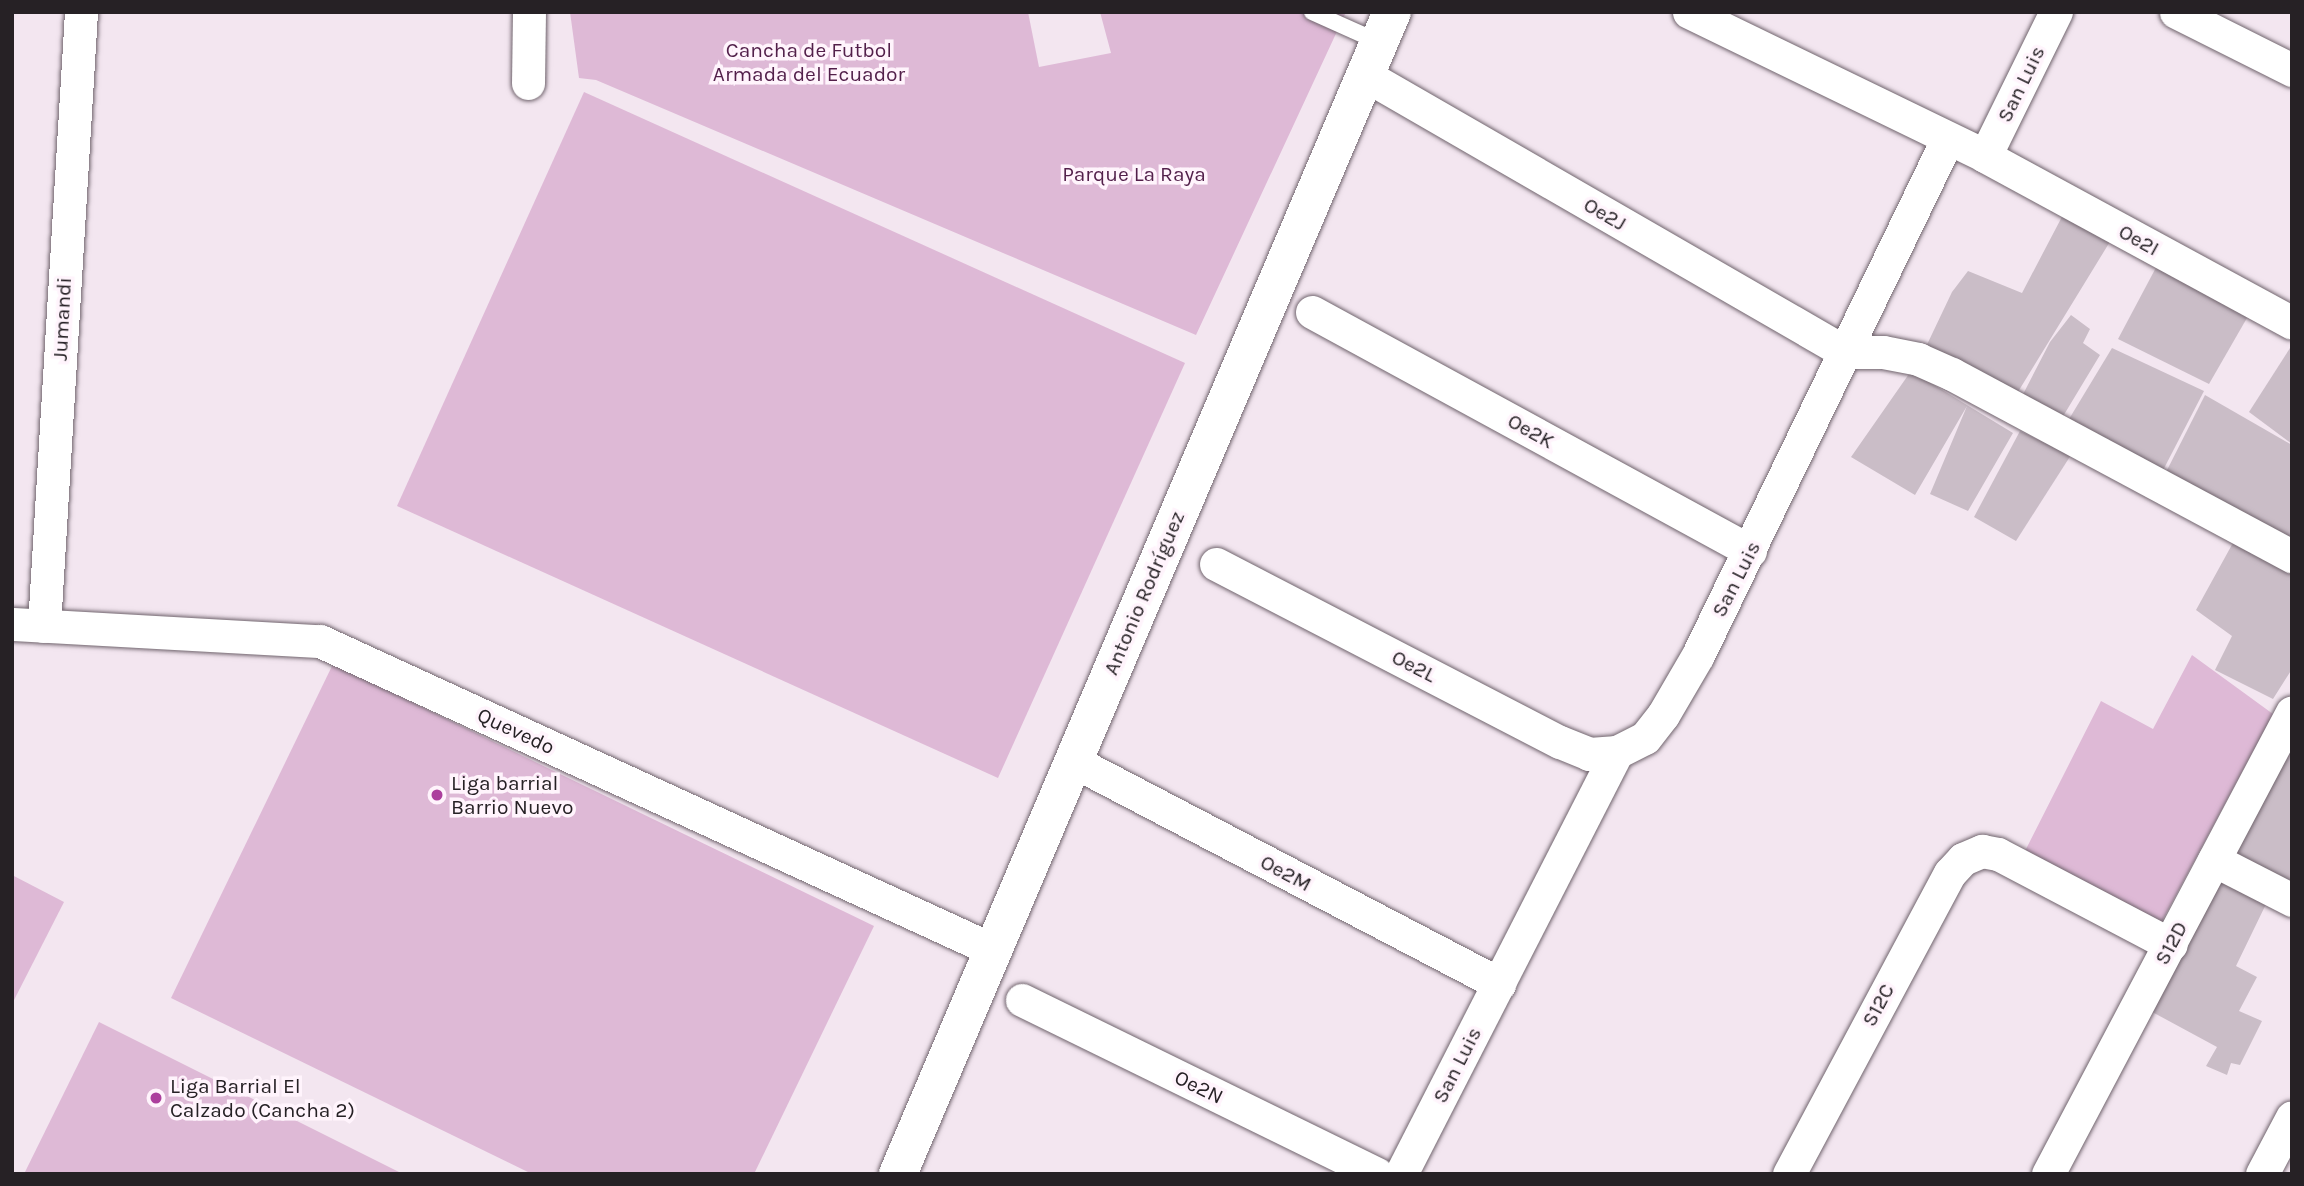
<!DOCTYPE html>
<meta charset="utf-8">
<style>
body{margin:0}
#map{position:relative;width:2304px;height:1186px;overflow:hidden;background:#f3e6f0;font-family:Karla,sans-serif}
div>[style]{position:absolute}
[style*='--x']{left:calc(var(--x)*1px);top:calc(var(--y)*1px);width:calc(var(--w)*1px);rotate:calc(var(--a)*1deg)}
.green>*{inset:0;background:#deb9d6}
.building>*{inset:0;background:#cabdc7}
.roads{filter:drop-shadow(0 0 2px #70646d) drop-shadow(0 0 2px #70646d)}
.service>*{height:16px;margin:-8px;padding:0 8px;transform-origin:8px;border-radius:8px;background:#fff}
.minor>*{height:33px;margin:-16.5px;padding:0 16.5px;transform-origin:16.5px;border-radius:16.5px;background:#fff}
.tertiary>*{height:38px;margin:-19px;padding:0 19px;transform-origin:19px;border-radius:19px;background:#fff}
.dots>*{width:19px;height:19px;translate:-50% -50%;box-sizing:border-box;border:4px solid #fff4fc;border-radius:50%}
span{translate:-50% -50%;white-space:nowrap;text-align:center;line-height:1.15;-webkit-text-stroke:7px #fff4fc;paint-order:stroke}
.park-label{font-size:21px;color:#521f4a}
.street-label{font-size:21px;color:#262125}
.poi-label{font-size:21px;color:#262125}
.left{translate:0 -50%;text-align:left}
.frame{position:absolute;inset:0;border:14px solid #262125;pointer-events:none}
</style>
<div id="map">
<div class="green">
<i style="clip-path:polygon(570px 12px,1028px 12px,1039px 67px,1111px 53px,1100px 12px,1346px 12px,1196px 335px,596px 80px,579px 78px)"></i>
<i style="clip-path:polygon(584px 92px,1185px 363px,998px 778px,397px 506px)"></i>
<i style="clip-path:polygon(2192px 655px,2273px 714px,2160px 925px,2023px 855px,2101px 701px,2153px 729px)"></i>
<i style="clip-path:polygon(333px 664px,874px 926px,754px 1174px,532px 1174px,171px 998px)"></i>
<i style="clip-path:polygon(12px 875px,64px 902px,12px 1004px)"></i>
<i style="clip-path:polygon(99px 1022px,403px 1174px,24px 1174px)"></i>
</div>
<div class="building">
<i style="clip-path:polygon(2065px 211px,2111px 240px,2013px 400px,1923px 353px,1952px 292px,1968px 271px,2022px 293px)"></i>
<i style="clip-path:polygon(2160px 260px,2251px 311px,2209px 384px,2118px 339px)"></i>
<i style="clip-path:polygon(2071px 315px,2090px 329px,2083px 343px,2100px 355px,2059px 423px,2019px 402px,2050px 342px)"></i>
<i style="clip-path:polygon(2292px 345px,2292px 444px,2249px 412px)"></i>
<i style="clip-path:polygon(2112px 348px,2204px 391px,2158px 480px,2063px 429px)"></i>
<i style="clip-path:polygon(1911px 371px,2013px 433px,1968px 511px,1930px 494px,1967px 406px,1915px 495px,1851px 457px)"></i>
<i style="clip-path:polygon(2205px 395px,2292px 445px,2292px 548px,2162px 480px)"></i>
<i style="clip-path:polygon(2020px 431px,2071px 455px,2016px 541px,1974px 517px)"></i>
<i style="clip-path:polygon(2234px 541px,2292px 571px,2292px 669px,2273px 699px,2215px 670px,2232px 636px,2196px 610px)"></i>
<i style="clip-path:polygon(2292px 712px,2292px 900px,2214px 860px)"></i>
<i style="clip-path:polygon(2213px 874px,2268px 900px,2236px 966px,2257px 977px,2239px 1011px,2262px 1021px,2240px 1065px,2231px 1063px,2227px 1075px,2206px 1066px,2217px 1047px,2143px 1007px)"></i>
</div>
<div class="roads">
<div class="service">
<i style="--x:1312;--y:12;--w:73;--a:24.1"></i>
</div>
<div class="minor">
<i style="--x:1689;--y:12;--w:329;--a:25.9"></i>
<i style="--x:1985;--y:156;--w:161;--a:-63.8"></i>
<i style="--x:2176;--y:12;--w:130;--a:26.6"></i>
<i style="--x:1365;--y:75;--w:554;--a:29.99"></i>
<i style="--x:528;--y:83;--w:71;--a:-89.2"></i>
<i style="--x:1985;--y:156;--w:349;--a:28.5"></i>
<i style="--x:1312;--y:312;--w:499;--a:28.6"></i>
<i style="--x:1845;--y:352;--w:38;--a:0"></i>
<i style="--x:1883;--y:352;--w:36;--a:11"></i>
<i style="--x:1918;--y:359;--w:37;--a:24"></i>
<i style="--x:1952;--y:374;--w:386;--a:28.2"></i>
<i style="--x:1216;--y:564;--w:387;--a:27.4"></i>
<i style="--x:1560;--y:742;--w:31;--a:22"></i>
<i style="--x:1589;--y:754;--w:28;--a:-4"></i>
<i style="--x:12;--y:624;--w:308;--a:3.2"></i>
<i style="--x:320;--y:641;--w:741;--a:24.66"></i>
<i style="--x:44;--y:626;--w:615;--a:-86.55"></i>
<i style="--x:1073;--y:761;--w:481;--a:27.6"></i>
<i style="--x:2214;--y:860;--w:88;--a:27.1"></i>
<i style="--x:1022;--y:1000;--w:395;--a:26.1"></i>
<i style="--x:1401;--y:1174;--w:474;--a:-62.9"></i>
<i style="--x:1617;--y:752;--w:31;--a:-27"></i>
<i style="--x:1645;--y:738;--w:29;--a:-52"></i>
<i style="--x:1663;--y:715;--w:69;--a:-59.7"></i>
<i style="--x:1698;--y:655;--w:572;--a:-64.2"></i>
<i style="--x:1789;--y:1174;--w:341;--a:-61.9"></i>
<i style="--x:1950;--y:873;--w:19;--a:-47"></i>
<i style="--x:1963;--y:859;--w:21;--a:-23"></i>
<i style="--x:1982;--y:851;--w:16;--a:11"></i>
<i style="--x:1998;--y:854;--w:195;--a:27.7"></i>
<i style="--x:2048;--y:1174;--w:522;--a:-62.16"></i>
<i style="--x:2262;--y:1174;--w:64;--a:-62.2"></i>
</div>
<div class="tertiary">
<i style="--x:898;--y:1174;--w:1263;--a:-66.97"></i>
</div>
</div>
<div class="dots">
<i style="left:437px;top:795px;background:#ac3f9d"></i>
<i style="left:156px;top:1098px;background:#ac3f9d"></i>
</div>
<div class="park-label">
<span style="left:809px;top:62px">Cancha de Futbol<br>Armada del Ecuador</span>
<span style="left:1134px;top:174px">Parque La Raya</span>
</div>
<div class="street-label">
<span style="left:2021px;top:84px;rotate:-64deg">San Luis</span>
<span style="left:1605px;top:214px;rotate:30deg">Oe2J</span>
<span style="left:2139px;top:240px;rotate:29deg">Oe2I</span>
<span style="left:62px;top:319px;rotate:-87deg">Jumandi</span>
<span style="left:1531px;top:431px;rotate:29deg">Oe2K</span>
<span style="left:1736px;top:579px;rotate:-63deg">San Luis</span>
<span style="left:1144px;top:593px;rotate:-67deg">Antonio Rodríguez</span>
<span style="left:1414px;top:666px;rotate:27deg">Oe2L</span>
<span style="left:516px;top:731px;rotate:25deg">Quevedo</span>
<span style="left:1286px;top:873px;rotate:28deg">Oe2M</span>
<span style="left:2171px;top:943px;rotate:-62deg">S12D</span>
<span style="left:1878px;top:1005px;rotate:-62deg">S12C</span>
<span style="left:1457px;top:1065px;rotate:-63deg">San Luis</span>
<span style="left:1199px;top:1087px;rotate:26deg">Oe2N</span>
</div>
<div class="poi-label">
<span class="left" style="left:451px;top:795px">Liga barrial<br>Barrio Nuevo</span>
<span class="left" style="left:170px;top:1098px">Liga Barrial El<br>Calzado (Cancha 2)</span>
</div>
<div class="frame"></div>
</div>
